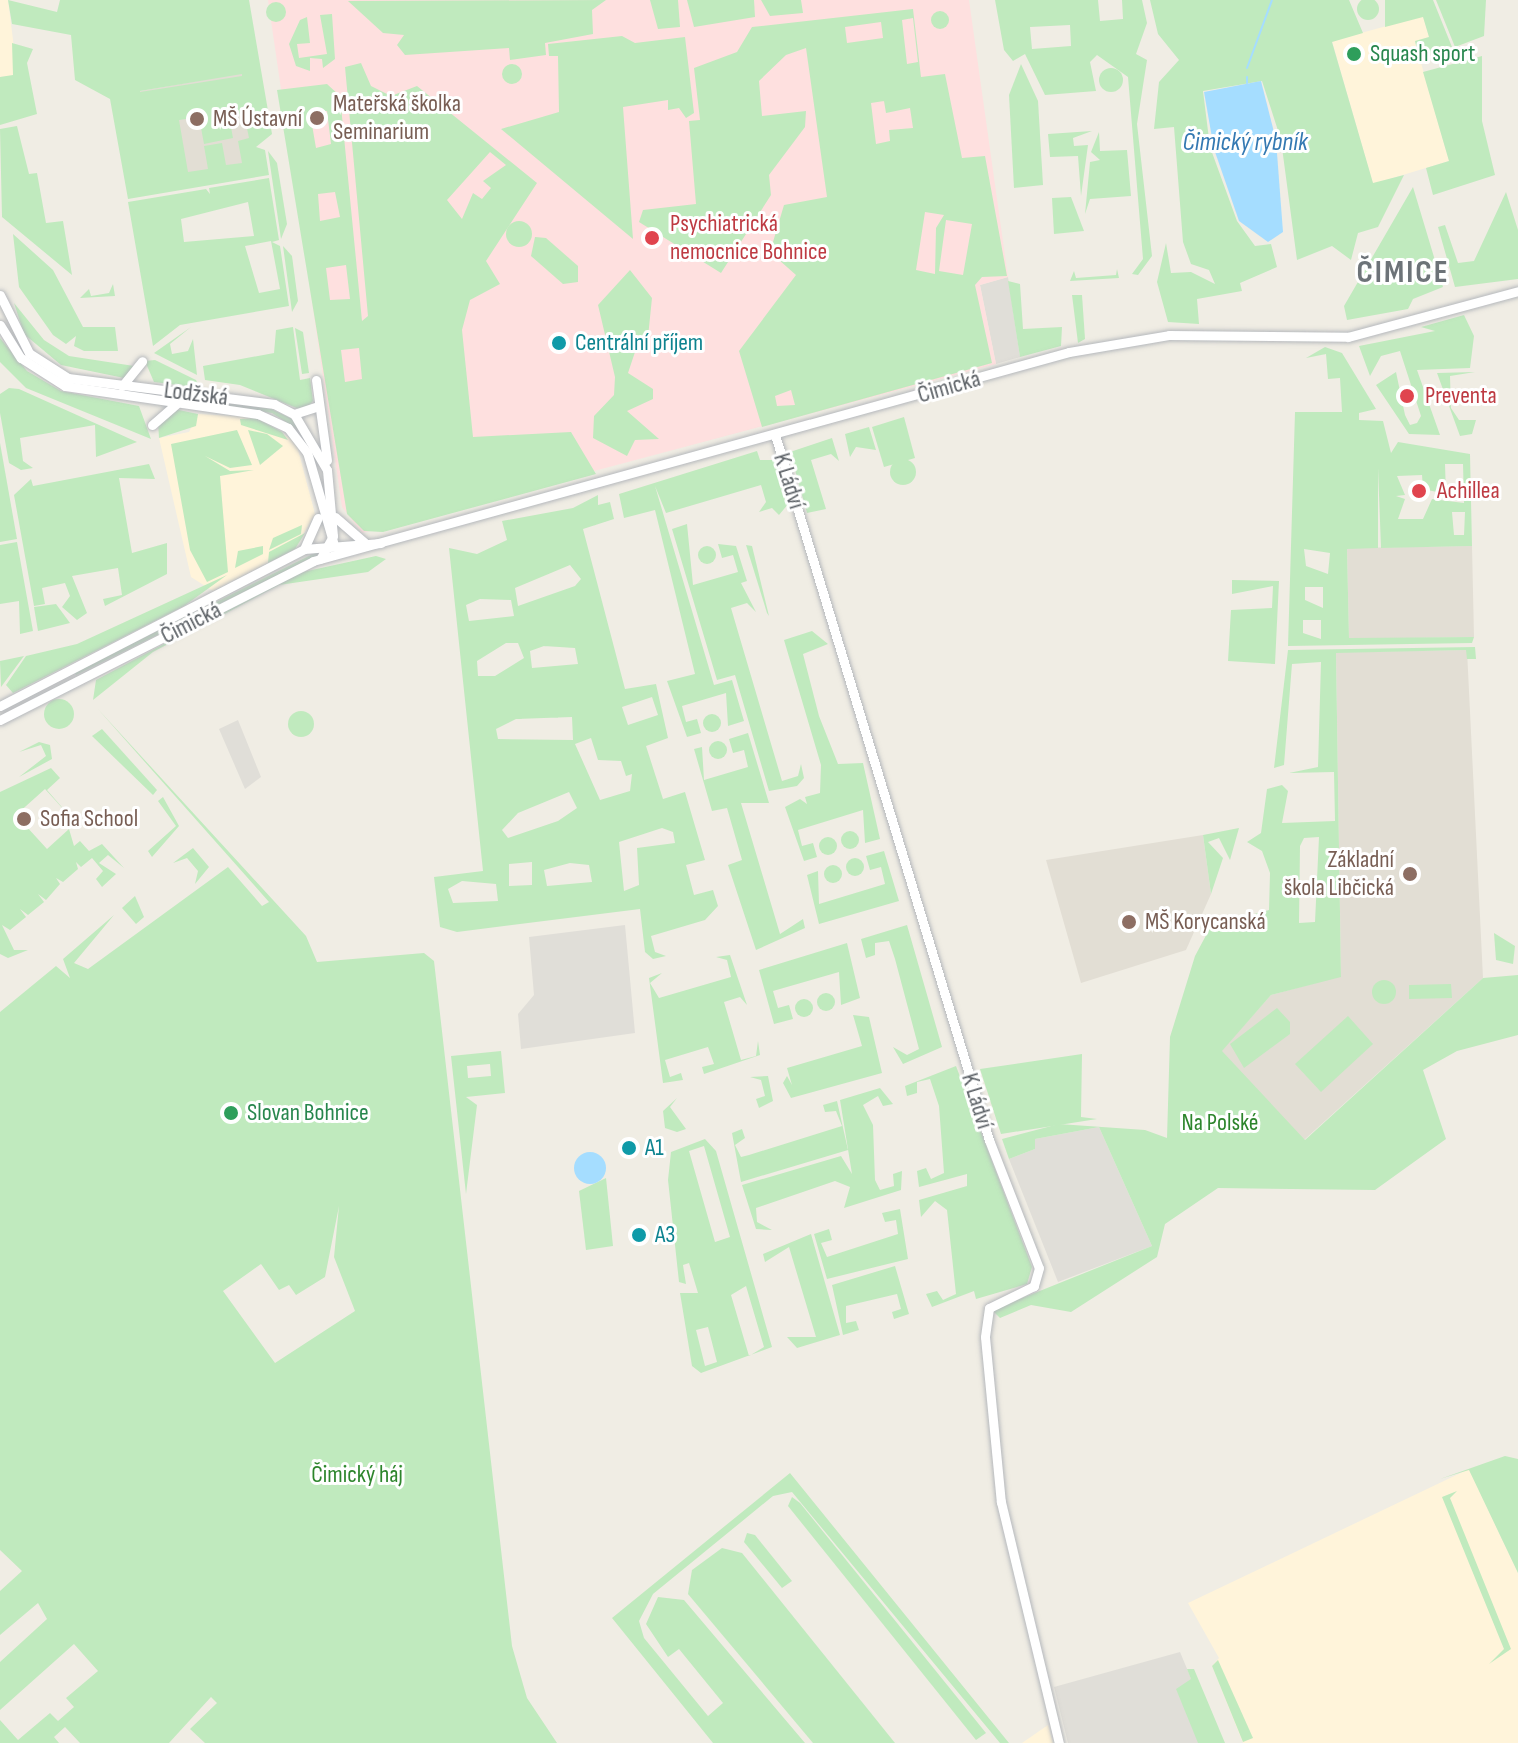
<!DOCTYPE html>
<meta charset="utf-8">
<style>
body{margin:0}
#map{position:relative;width:1518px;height:1743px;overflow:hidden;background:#f0ede4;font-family:"Sofia Sans Condensed",sans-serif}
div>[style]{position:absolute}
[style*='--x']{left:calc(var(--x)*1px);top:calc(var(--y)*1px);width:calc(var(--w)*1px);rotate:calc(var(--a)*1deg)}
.commercial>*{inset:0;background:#fff4da}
.industrial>*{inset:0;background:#e0ded8}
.education>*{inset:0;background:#e2ded4}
.medical>*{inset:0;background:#fee0df}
.green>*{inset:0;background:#c0eabe}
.round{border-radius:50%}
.water>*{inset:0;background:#a5ddff}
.stream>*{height:2px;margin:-1px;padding:0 1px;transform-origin:1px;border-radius:1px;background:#a5ddff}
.roads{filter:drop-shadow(0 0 2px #b5b8bc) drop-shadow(0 0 2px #b5b8bc)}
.tertiary>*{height:9px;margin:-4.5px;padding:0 4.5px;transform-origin:4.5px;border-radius:4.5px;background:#fff}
.dots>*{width:22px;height:22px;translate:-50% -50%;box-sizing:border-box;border:4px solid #fff;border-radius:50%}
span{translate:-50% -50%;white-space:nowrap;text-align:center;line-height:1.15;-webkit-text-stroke:6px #fff;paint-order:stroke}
.leisure-label{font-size:24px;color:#27864d}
.left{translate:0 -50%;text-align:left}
.education-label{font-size:24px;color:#785e54}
.right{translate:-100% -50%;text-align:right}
.health-label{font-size:24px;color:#be3a42}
.culture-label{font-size:24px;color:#0d838f}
.street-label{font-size:24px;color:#5c6166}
.park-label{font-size:24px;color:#2d852c}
.water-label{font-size:26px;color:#3479b2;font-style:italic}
.district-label{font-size:32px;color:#6d7378;font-weight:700;letter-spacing:2px}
</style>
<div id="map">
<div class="commercial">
<i style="clip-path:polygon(0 0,8px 0,16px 64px,13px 76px,0 77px)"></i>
<i style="clip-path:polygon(1423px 16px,1429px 37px,1415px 42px,1449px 161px,1373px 184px,1332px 41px)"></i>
<i style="clip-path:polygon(198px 414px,256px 417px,296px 442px,315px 514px,295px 549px,213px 591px,191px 577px,159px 438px,189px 432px)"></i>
<i style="clip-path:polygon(1469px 1469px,1518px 1573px,1518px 1743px,1243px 1743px,1212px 1666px,1219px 1658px,1188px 1603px)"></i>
<i style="clip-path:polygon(1048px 1725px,1053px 1743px,1022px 1743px)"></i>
</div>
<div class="industrial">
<i style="clip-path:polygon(1008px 277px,1020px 357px,996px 364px,980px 285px)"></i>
<i style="clip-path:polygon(238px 720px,261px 777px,245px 789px,219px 729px)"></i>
<i style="clip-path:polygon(625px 925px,635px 1033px,521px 1049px,518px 1014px,534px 995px,529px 937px)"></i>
<i style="clip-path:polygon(1099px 1127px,1152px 1246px,1058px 1282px,1009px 1159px,1035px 1149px,1035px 1139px)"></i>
<i style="clip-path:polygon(1180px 1652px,1218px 1743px,1068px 1743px,1054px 1687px)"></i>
</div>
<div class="education">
<i style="clip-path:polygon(242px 73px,260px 170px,156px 188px,140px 91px)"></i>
<i style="clip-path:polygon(1472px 546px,1474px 637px,1349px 639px,1347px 548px)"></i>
<i style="clip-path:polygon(1467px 650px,1483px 978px,1304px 1140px,1221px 1051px,1271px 995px,1341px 976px,1336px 652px)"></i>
<i style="clip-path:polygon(1203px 835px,1211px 894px,1186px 950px,1081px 983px,1046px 860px)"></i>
</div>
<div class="medical">
<i style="clip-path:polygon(268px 0,969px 0,1008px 277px,980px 285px,996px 364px,362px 533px,342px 507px)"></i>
</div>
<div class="green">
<i class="round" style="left:1357px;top:-2px;width:22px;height:22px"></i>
<i style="clip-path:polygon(evenodd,8px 0,57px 12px,60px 0,249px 0,272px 134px,256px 147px,265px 150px,269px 175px,128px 199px,110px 99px,75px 80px,71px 35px,12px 24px,8px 0,242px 74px,242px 76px,140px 92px,140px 91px,242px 74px,8px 0,244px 114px,249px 138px,238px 141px,242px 163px,226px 165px,222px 143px,204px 146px,208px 169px,188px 172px,179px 120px,199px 117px,204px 144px,233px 138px,229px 116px,244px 114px)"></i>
<i style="clip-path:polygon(606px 0,592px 10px,593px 34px,545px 43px,546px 55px,510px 60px,509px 48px,405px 55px,397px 45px,404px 35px,383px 33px,348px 1px)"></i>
<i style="clip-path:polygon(650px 0,678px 0,680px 27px,658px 29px)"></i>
<i style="clip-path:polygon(687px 0,754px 0,755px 17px,694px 27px)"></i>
<i style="clip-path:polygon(761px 0,801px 0,803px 13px,770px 16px)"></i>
<i style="clip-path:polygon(evenodd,995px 0,1098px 0,1100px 21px,1123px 19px,1122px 0,1142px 0,1147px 23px,1136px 54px,1147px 60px,1137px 124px,1152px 256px,1138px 275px,1132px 274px,1143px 259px,1128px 77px,1097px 55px,1090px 62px,1096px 91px,1045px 95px,1025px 54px,1013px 61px,1004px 50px,995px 0,1070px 25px,1071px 46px,1032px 49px,1030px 27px,1070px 25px)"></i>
<i style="clip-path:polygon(1150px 0,1349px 0,1363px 33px,1332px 42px,1373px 183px,1404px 175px,1378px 227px,1358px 233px,1351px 260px,1332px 246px,1297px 260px,1281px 140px,1262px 81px,1203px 91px,1210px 147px,1237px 221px,1255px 246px,1271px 244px,1277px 267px,1240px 283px,1242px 291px,1197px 299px,1199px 324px,1168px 322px,1157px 282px,1166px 243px,1171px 273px,1191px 272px,1215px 284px,1209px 270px,1191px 264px,1183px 242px,1174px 127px,1154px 129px,1159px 82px,1179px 60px,1158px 34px)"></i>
<i style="clip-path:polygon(1385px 0,1433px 0,1452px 47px,1419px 57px,1415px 41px,1429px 37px,1423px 17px,1385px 27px)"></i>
<i style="clip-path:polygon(1436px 0,1486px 0,1484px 36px,1455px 47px)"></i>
<i class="round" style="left:266px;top:2px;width:20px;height:20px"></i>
<i style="clip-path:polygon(evenodd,913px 9px,921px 77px,945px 74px,962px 158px,985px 156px,1007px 276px,982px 277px,975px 285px,992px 363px,762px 427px,739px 351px,796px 275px,770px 252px,784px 205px,827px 197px,806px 48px,786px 55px,759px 81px,762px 116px,806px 111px,805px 127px,769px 175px,771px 195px,721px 273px,639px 222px,643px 210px,696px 204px,689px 121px,700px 120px,694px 68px,737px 52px,752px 27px,913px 9px,913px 18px,918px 62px,907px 64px,902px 20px,913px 18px,913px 9px,881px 22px,883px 38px,847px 43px,845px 27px,881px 22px,913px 9px,884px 101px,886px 113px,910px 108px,913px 128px,889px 130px,890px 141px,876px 144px,871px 103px,884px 101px,913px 9px,925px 212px,944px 215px,936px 228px,935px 274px,916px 270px,925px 212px,913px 9px,946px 220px,972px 224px,963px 275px,939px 271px,946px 220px,913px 9px,791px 390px,795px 405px,777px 406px,775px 396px,791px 390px)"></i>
<i class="round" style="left:931px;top:11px;width:18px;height:18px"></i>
<i style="clip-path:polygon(332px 14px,335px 59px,323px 68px,322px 59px,310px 58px,310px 71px,296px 66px,289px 44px,300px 20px,307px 17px,310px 43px,297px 44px,299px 58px,327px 54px,320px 15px)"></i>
<i style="clip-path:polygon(622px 36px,635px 43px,685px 37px,694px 113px,686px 118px,679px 108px,668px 110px,668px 100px,623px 107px,633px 239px,501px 129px,559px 112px,558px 56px,549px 56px,548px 44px)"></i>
<i style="clip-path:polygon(12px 43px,33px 49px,27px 63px,37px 114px,0 125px,0 77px,13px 75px)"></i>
<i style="clip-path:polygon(1482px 56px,1482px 121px,1495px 175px,1433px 195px,1426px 168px,1449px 161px,1423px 72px)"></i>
<i style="clip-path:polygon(evenodd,361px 63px,371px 86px,391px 96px,417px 86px,537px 183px,486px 261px,500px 284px,470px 300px,462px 330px,473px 437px,571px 432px,596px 474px,383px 532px,364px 531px,347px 514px,277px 90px,327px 84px,340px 96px,362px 321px,368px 316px,345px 67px,361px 63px,327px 111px,331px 144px,316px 148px,310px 113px,327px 111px,361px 63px,490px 152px,506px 165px,483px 181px,491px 188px,482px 199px,473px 193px,462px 219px,447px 200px,490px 152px,361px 63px,335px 192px,340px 217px,320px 221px,318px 194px,335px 192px,361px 63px,346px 265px,350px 299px,330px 300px,326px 268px,346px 265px,361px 63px,359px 348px,362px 379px,345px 382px,341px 350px,359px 348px)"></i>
<i style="clip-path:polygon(1021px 64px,1038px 101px,1043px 185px,1014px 188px,1009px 95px)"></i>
<i class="round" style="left:502px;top:64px;width:20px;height:20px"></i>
<i class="round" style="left:1099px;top:68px;width:24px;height:24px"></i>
<i style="clip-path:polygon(17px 126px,29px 174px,37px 173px,46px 223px,63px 221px,72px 275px,2px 217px,0 129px)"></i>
<i style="clip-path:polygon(1092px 131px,1073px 138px,1074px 146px,1088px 145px,1081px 196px,1078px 156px,1050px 157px,1048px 134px)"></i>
<i style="clip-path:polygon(1099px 132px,1100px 151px,1127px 150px,1131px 196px,1090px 199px,1085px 214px,1090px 162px,1100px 160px,1091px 152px)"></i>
<i style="clip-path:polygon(268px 151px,277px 163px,287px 224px,281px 239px)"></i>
<i style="clip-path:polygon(evenodd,269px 178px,279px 240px,272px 242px,280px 246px,289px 306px,180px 325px,153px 346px,128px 202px,206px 189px,210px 194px,209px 188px,269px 178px,248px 202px,254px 236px,184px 242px,181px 219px,248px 202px,269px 178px,271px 241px,280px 289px,259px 293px,245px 246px,271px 241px)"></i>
<i style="clip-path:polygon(1413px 187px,1443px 287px,1413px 299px,1408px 309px,1347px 320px,1344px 306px)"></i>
<i style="clip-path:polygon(1506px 192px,1518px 230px,1518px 279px,1455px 287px,1438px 227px,1445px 225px,1458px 263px,1474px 261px)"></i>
<i style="clip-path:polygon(1071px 197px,1084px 231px,1054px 234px,1052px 198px)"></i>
<i class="round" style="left:506px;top:221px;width:26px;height:26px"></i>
<i style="clip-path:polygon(13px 234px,53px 270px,83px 327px,115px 327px,118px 351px,84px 351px,74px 346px,76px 336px,66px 344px,53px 335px,19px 287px)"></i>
<i style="clip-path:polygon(535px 237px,546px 238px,578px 266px,578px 282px,563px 284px,531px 256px)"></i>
<i style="clip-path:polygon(283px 246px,292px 256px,298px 301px,292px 312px)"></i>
<i style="clip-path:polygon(1117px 269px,1119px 278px,1070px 281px,1074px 271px,1076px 278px,1116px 275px)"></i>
<i style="clip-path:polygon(630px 270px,652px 298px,648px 337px,636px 349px,628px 373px,653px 389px,653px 399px,627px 411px,659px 439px,635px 440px,627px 456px,593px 438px,594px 416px,614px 395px,615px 377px,598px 305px)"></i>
<i style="clip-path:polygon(1008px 281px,1020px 284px,1023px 329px,1062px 327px,1061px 346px,1020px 357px)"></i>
<i style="clip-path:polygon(113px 284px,115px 296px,80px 298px,89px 289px,91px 296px,109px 293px)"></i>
<i style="clip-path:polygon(1072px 295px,1082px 295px,1085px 339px,1078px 343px)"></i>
<i style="clip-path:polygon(14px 303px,44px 340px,69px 356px,134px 366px,124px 378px,61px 365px,24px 334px)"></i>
<i style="clip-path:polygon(1464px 315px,1474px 336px,1470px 368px,1417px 370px,1440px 435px,1409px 434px,1376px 385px,1396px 372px,1405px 415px,1410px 425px,1417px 423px,1421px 416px,1400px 351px,1381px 356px,1370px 376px,1359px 346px,1435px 331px,1421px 327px)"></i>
<i style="clip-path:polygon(191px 327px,170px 344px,172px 354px,188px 351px,193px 339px,197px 375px,154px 353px)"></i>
<i style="clip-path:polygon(293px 327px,300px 380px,310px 378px,313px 401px,304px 411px,240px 385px,205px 380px,203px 366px,274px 353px,276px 330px)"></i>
<i style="clip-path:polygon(295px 328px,303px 332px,309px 373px,302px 374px)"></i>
<i style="clip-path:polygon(0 338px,27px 371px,61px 391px,139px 406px,151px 439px,26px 388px,0 362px)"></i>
<i style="clip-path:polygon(evenodd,1325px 347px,1342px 353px,1376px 409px,1359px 413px,1359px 420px,1383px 421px,1391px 453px,1398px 442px,1470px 454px,1472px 546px,1381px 548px,1378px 468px,1378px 548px,1347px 549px,1349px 638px,1474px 637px,1472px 643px,1288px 646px,1295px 412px,1342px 412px,1340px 378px,1328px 379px,1326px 354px,1306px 358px,1325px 347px,1445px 464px,1463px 464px,1464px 503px,1432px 499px,1423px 519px,1398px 519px,1405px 499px,1396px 496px,1405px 495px,1397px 476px,1422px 475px,1423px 489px,1446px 494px,1445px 464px,1325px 347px,1452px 512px,1465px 512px,1464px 535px,1454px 535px,1452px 512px,1325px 347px,1304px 549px,1330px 553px,1328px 574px,1306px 566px,1304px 549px,1325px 347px,1305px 587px,1323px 587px,1323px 608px,1305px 600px,1305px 587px,1325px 347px,1303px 620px,1321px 620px,1321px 639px,1303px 633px,1303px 620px)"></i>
<i style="clip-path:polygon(155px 360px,196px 380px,200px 388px,154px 382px,145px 361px)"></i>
<i style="clip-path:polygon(1475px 372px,1450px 376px,1451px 408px,1459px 420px,1476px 420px,1472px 434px,1460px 436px,1437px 373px)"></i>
<i style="clip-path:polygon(9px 388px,19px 389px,137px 442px,96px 457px,95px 425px,20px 438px,23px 461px,33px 468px,21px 470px,9px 463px,0 413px,0 394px)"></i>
<i style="clip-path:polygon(162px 396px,271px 409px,294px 420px,300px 431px,272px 413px)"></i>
<i style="clip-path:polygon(174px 409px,198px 414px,196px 426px,159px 438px,158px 422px)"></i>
<i style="clip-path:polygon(904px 417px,915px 458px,884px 467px,872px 427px)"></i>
<i style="clip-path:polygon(256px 418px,282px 432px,288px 440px,241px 425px,240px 419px)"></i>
<i style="clip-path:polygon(869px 427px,876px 450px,856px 447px,850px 457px,845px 434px)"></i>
<i style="clip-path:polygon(237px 430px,252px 465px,230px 468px,205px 456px,230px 471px,254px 470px,220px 476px,228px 572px,207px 582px,190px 550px,171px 444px)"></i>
<i style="clip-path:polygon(248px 430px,267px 434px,283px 446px,260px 465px)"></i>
<i style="clip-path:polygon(832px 438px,839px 461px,831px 454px,811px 460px,826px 509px,807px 513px,790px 452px)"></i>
<i style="clip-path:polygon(0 443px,17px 539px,0 542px)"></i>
<i style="clip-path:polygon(757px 451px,760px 460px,777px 460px,789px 503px,779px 515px,772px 508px,759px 512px,766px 502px,761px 485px,666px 513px,655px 486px,714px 685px,732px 680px,744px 721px,728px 726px,726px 693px,682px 706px,686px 722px,697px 719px,701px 733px,687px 737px,667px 681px,695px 674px,655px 510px,624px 518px,619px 494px)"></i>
<i class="round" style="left:890px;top:459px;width:26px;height:26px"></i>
<i style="clip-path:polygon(149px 464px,155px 479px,119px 478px,132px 553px,167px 543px,167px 574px,105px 606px,103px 599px,122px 595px,118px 568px,72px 576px,87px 613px,77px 620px,62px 607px,70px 596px,65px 583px,42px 588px,45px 604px,34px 606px,14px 495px,31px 479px,33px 486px)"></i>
<i style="clip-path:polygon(evenodd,598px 495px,598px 505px,610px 502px,614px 519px,583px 529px,625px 689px,656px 684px,668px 738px,646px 746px,663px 799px,685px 792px,705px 860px,686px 865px,694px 895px,713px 890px,718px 906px,705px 920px,651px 936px,655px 952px,666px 956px,653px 959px,645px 952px,640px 909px,457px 932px,440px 927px,434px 877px,483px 871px,449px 548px,477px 554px,507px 540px,502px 521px,573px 508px,598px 495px,570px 565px,581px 579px,575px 586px,518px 606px,515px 588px,570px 565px,598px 495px,480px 599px,511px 600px,514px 616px,469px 621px,466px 605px,480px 599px,598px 495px,506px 643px,518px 643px,524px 658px,495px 676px,478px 676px,477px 661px,506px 643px,598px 495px,544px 646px,575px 648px,578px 664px,532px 668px,530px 651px,544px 646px,598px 495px,652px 697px,658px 715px,628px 725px,622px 707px,652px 697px,598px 495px,572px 717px,573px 740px,498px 739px,496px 729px,516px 719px,572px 717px,598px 495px,591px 738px,598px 760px,621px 761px,626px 776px,632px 774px,630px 791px,600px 800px,575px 744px,591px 738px,598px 495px,569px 792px,577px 808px,558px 821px,508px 838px,502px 830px,518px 813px,569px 792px,598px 495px,662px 828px,673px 832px,675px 843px,637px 848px,639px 885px,624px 891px,619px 842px,662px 828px,598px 495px,532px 862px,532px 885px,509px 886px,509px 864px,532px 862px,598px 495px,570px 863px,589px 865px,592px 882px,547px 886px,544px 870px,570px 863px,598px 495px,462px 881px,496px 884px,498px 901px,453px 903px,448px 889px,462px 881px)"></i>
<i style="clip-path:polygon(687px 524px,693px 585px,738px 572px,733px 555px,722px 558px,718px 544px,736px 546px,747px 581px,741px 583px,756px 612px,747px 603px,731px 608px,782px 781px,798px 776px,801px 764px,804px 778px,797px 786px,769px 791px,735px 675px,717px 680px,672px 529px)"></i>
<i style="clip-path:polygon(302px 525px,301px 534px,269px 550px,273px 538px)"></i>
<i style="clip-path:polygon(305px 533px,295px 549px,268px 563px,269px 552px)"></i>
<i style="clip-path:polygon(17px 542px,33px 631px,20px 634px,19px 601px,0 604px,0 545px)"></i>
<i style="clip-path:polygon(746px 545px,752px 546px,769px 616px,767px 613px)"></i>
<i class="round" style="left:698px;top:546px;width:18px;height:18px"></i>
<i style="clip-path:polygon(263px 546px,263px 554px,235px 568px,238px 551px)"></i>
<i style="clip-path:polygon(317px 552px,317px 556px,76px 675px,75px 672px)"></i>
<i style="clip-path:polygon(376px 556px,386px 559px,368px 572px,279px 585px,153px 652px,93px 700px,96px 680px,298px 573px)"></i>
<i style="clip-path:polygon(227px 575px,184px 606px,13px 693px,6px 685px,26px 656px,77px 644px)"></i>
<i style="clip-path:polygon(1232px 580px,1279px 581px,1275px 664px,1228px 661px,1231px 610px,1272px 608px,1273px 586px,1232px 594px)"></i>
<i style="clip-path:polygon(56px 604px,70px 623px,38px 631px,34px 607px)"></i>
<i style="clip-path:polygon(812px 631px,828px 644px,803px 654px,819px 716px,838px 764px,863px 763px,880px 839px,865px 843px,863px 810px,798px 830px,802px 846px,813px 843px,817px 857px,804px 861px,785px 807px,800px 799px,807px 804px,805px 797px,820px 793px,821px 765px,784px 640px)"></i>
<i style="clip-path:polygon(evenodd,1475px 647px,1476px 659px,1467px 659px,1466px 650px,1336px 653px,1341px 977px,1271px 995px,1222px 1051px,1305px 1140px,1483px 978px,1518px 975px,1518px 1035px,1457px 1051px,1423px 1070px,1446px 1139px,1375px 1190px,1218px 1188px,1165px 1224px,1157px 1257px,1071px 1312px,1031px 1305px,1000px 1318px,992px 1310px,1152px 1246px,1099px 1127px,1035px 1139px,1035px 1149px,1009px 1159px,1002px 1139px,1059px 1124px,1145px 1130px,1167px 1138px,1170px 1037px,1195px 956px,1211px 926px,1269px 910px,1270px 873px,1262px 851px,1247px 842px,1261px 833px,1267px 789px,1282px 785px,1288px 791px,1282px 823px,1335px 821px,1334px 772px,1289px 773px,1318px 767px,1321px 662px,1292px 664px,1284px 765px,1274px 768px,1288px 650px,1475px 647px,1319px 837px,1315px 922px,1299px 923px,1300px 846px,1304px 838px,1319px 837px)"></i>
<i style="clip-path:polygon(24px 656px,1px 687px,0 661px)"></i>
<i class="round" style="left:44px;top:699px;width:30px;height:30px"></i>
<i style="clip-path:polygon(evenodd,97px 708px,306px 936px,317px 962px,424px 953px,434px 961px,512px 1646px,527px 1698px,557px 1743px,205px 1743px,190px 1729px,217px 1703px,211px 1697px,169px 1743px,80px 1743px,65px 1727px,54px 1737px,59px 1743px,0 1743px,0 1720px,18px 1740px,50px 1713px,58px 1721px,74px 1707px,66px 1698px,98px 1671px,74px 1644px,0 1710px,0 1662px,47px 1619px,38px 1603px,0 1635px,0 1591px,22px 1571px,0 1550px,0 1012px,56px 966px,70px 978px,63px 959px,114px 915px,74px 963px,88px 969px,228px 867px,262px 906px,269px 902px,97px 708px,339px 1206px,334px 1257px,355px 1311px,275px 1363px,223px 1291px,261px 1264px,279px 1290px,289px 1285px,296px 1295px,325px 1277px,339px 1206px)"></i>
<i class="round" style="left:288px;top:711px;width:26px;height:26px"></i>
<i class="round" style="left:703px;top:714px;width:18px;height:18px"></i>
<i style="clip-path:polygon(102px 729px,157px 790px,153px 795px,92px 736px)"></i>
<i style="clip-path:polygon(748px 733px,769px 803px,741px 803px,780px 934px,803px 919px,805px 928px,756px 950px,728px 865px,742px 860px,727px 808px,712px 811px,694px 749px,702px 747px,704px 780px,748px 767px,744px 750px,733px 753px,729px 739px)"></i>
<i class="round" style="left:709px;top:741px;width:18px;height:18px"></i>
<i style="clip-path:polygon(39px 742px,50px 745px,52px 759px,19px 777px,46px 756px,41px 745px,19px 752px)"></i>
<i style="clip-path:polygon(51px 768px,60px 778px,47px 790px,74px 821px,45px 789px,16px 815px,47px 849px,69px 829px,74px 846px,80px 841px,89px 851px,102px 844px,124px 868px,108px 855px,99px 863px,116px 874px,102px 887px,96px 879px,103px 871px,92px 858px,81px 867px,76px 862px,78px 869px,63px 882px,56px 878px,60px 884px,46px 900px,38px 894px,44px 902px,28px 915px,20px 909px,26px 917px,10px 930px,2px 925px,14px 950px,28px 950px,8px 958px,0 954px,0 792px)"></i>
<i style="clip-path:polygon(163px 797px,179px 826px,152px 857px,148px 851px,176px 826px,158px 801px)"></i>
<i style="clip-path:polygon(1239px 828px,1230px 860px,1219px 838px,1208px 842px,1223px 858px,1211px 894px,1203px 835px)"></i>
<i class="round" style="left:841px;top:831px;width:18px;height:18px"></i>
<i class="round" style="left:819px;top:837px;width:18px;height:18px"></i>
<i style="clip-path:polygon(193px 848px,209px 867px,195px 884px,198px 871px,187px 858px,173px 863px)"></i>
<i style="clip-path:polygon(884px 851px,899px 901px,819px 924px,807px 875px,818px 871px,819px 904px,885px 884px,881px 867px,870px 870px,866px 856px)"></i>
<i class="round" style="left:846px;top:858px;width:18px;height:18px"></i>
<i class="round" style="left:824px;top:865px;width:18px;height:18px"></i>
<i style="clip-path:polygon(135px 896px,144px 917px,136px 924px,122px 908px)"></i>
<i style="clip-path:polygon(907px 925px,942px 1047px,903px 1064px,893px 1047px,907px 1055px,919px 1049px,895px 959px,889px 941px,875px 943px,875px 955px,866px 958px,861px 939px)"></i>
<i style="clip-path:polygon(1494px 933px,1515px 946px,1513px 964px,1496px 960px)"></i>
<i style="clip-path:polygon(847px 943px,860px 998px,841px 1005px,839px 972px,773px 991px,778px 1008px,789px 1005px,793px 1019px,774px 1024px,759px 970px)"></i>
<i style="clip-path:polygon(730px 955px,747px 1005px,740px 997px,724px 1002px,741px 1060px,756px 1056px,758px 1041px,760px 1055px,704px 1074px,702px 1067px,714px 1064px,708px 1047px,665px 1060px,670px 1077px,681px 1073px,683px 1080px,663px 1083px,649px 978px,662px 973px,650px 983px,659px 998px,731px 977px,727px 960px,716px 957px)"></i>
<i class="round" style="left:1372px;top:980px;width:24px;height:24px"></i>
<i style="clip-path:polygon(1451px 984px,1452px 998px,1409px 999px,1409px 985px)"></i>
<i class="round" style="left:817px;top:993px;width:18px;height:18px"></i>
<i class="round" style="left:795px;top:999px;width:18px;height:18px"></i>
<i style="clip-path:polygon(1277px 1008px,1290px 1022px,1290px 1034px,1244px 1068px,1230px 1044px)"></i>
<i style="clip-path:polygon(853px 1015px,869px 1017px,882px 1073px,791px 1098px,783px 1083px,787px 1076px,792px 1085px,787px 1068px,862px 1046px)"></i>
<i style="clip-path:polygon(1348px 1016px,1373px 1044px,1321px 1092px,1295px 1064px)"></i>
<i style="clip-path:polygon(evenodd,501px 1051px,505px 1093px,466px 1097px,477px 1105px,466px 1194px,451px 1056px,501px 1051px,490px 1064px,491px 1076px,468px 1078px,467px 1066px,490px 1064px)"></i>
<i style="clip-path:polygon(1082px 1054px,1081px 1117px,1097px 1119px,1001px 1134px,980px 1069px)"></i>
<i style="clip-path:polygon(956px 1066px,1032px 1267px,1027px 1284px,976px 1299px,974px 1291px,932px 1307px,926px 1294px,937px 1291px,943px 1300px,956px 1294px,947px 1210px,935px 1201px,921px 1217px,919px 1200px,967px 1186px,967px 1174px,919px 1187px,917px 1171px,926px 1168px,931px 1179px,944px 1173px,939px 1106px,930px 1079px,917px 1082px,917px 1093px,907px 1096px,905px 1086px)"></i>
<i style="clip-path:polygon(768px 1076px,773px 1101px,759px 1108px,756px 1099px,765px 1096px,761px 1080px,750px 1077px)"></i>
<i style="clip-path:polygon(880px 1088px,893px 1104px,883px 1106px,878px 1096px,863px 1105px,873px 1125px,875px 1180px,880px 1190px,894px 1186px,893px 1174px,902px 1171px,901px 1190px,844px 1208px,850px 1187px,835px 1181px,756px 1208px,757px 1222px,772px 1230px,756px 1229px,742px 1185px,841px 1156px,852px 1174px,840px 1100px)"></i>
<i style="clip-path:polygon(677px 1098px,670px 1107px,686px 1129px,677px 1132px,665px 1128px,663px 1111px)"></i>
<i style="clip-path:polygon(837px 1101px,848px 1150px,741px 1182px,732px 1133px,742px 1129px,745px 1138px,735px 1145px,741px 1157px,749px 1155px,842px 1126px,836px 1111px,825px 1112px,823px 1105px)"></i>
<i style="clip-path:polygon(evenodd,705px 1139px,716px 1151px,772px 1347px,701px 1373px,692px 1366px,680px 1293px,698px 1293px,689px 1263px,683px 1265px,686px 1284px,679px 1282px,668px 1180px,671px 1152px,705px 1139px,704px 1146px,730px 1237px,715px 1242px,689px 1151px,704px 1146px,705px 1139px,746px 1286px,764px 1347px,749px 1356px,731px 1295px,746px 1286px,705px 1139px,708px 1327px,717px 1362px,705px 1366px,696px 1330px,708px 1327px)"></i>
<i style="clip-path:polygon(606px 1178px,613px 1246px,586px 1250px,579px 1191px)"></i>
<i style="clip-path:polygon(900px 1209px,908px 1259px,827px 1279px,814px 1234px,829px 1229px,832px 1240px,821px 1243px,827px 1257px,898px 1234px,896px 1220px,885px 1222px,882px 1213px)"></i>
<i style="clip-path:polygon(811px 1234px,840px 1335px,797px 1348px,787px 1337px,816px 1337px,789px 1247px,765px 1262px,763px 1254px)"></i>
<i style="clip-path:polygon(895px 1266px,909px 1314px,894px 1319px,892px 1312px,901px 1309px,897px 1294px,846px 1306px,846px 1323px,856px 1321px,859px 1330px,843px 1335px,832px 1285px)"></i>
<i style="clip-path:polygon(1505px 1456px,1518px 1459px,1518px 1573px,1469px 1470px,1440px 1479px)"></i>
<i style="clip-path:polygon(790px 1473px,1009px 1743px,1000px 1743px,792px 1492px,773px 1496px,653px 1594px,639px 1621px,644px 1638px,708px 1716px,723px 1703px,679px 1649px,668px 1657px,646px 1624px,658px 1597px,684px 1600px,805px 1743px,713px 1743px,612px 1618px)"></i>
<i style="clip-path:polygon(1457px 1491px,1450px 1498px,1511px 1649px,1489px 1664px,1504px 1649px,1442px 1497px)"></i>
<i style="clip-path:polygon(792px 1497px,800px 1503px,986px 1733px,976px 1740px,788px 1506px)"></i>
<i style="clip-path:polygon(747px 1533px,755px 1535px,792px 1581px,782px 1588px,744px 1542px)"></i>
<i style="clip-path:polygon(722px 1548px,742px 1553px,895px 1743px,813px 1743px,688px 1594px,692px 1570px)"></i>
<i style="clip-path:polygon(1218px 1660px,1253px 1738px,1243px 1742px,1212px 1666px)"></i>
<i style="clip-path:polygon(1187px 1669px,1194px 1669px,1225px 1743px,1198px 1743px,1176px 1689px,1191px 1679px)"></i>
</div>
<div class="water">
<i style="clip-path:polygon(1261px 81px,1276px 140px,1283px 232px,1268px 242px,1239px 221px,1214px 149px,1204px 92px)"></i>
<i class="round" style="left:574px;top:1152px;width:32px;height:32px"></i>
</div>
<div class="stream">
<i style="--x:1247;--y:68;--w:72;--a:-69.8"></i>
<i style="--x:1247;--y:83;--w:6;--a:-90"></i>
</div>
<div class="roads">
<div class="tertiary">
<i style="--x:0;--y:295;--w:65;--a:63.4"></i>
<i style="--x:29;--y:353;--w:46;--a:32.7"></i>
<i style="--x:68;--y:378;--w:208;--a:7.2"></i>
<i style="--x:274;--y:404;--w:22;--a:27"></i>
<i style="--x:294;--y:414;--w:65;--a:59.5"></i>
<i style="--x:327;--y:470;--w:66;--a:84.8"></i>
<i style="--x:333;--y:536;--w:26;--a:119"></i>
<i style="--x:0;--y:325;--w:39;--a:58"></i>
<i style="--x:21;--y:358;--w:52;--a:32.5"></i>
<i style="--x:65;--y:386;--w:195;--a:8.3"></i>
<i style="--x:258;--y:414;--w:33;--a:25"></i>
<i style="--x:288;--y:428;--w:31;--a:52"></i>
<i style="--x:307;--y:452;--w:97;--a:73.8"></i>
<i style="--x:316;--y:380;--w:81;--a:82.2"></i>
<i style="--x:122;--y:386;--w:32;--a:-51"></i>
<i style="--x:294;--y:414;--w:23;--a:-18"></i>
<i style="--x:152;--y:425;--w:32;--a:-41"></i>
<i style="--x:776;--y:438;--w:734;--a:73.12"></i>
<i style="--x:989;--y:1140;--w:137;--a:68.7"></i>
<i style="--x:1039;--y:1268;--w:19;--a:106"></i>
<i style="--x:1034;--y:1286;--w:50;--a:153.9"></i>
<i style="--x:989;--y:1308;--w:29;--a:98"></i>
<i style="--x:985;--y:1337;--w:166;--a:84.5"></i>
<i style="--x:1001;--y:1502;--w:248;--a:76.5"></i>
<i style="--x:335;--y:517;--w:40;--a:41"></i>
<i style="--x:304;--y:549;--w:34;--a:-66"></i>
<i style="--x:0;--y:706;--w:342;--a:-27.3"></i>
<i style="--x:304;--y:549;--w:77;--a:-4.5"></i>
<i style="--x:0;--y:720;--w:351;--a:-26.9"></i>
<i style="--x:313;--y:561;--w:784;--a:-15.45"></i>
<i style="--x:1069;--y:352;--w:101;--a:-9.6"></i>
<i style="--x:1169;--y:335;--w:179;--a:0.6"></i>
<i style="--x:1348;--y:337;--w:176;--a:-15.1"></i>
</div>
</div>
<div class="dots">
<i style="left:1354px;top:54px;background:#2e9e5b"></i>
<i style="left:317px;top:118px;background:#8d6e63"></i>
<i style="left:197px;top:119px;background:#8d6e63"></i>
<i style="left:652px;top:238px;background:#e0444e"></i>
<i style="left:559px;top:343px;background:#0f9aa8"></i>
<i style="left:1407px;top:396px;background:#e0444e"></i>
<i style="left:1419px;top:491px;background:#e0444e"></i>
<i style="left:24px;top:819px;background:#8d6e63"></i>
<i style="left:1410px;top:874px;background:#8d6e63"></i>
<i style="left:1129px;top:922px;background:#8d6e63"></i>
<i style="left:231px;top:1113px;background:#2e9e5b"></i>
<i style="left:629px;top:1148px;background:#0f9aa8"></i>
<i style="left:639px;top:1235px;background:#0f9aa8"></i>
</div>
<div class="leisure-label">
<span class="left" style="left:1370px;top:54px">Squash sport</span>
<span class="left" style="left:247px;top:1113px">Slovan Bohnice</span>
</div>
<div class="education-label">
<span class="left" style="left:333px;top:118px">Mateřská školka<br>Seminarium</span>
<span class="left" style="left:213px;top:119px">MŠ Ústavní</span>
<span class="left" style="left:40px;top:819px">Sofia School</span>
<span class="right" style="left:1394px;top:874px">Základní<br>škola Libčická</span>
<span class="left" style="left:1145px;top:922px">MŠ Korycanská</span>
</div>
<div class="health-label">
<span class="left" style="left:670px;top:238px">Psychiatrická<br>nemocnice Bohnice</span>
<span class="left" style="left:1425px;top:396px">Preventa</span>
<span class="left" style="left:1437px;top:491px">Achillea</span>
</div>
<div class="culture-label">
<span class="left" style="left:575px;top:343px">Centrální příjem</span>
<span class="left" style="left:645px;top:1148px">A1</span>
<span class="left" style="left:655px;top:1235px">A3</span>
</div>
<div class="street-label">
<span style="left:949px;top:387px;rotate:-16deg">Čimická</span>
<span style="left:196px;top:394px;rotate:7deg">Lodžská</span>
<span style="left:789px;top:481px;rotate:73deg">K Ládví</span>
<span style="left:191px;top:623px;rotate:-27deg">Čimická</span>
<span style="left:977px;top:1101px;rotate:73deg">K Ládví</span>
</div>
<div class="park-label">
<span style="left:1220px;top:1123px">Na Polské</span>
<span style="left:357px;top:1475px">Čimický háj</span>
</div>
<div class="water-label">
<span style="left:1245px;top:143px">Čimický rybník</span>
</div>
<div class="district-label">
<span style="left:1403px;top:273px">ČIMICE</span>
</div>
</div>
